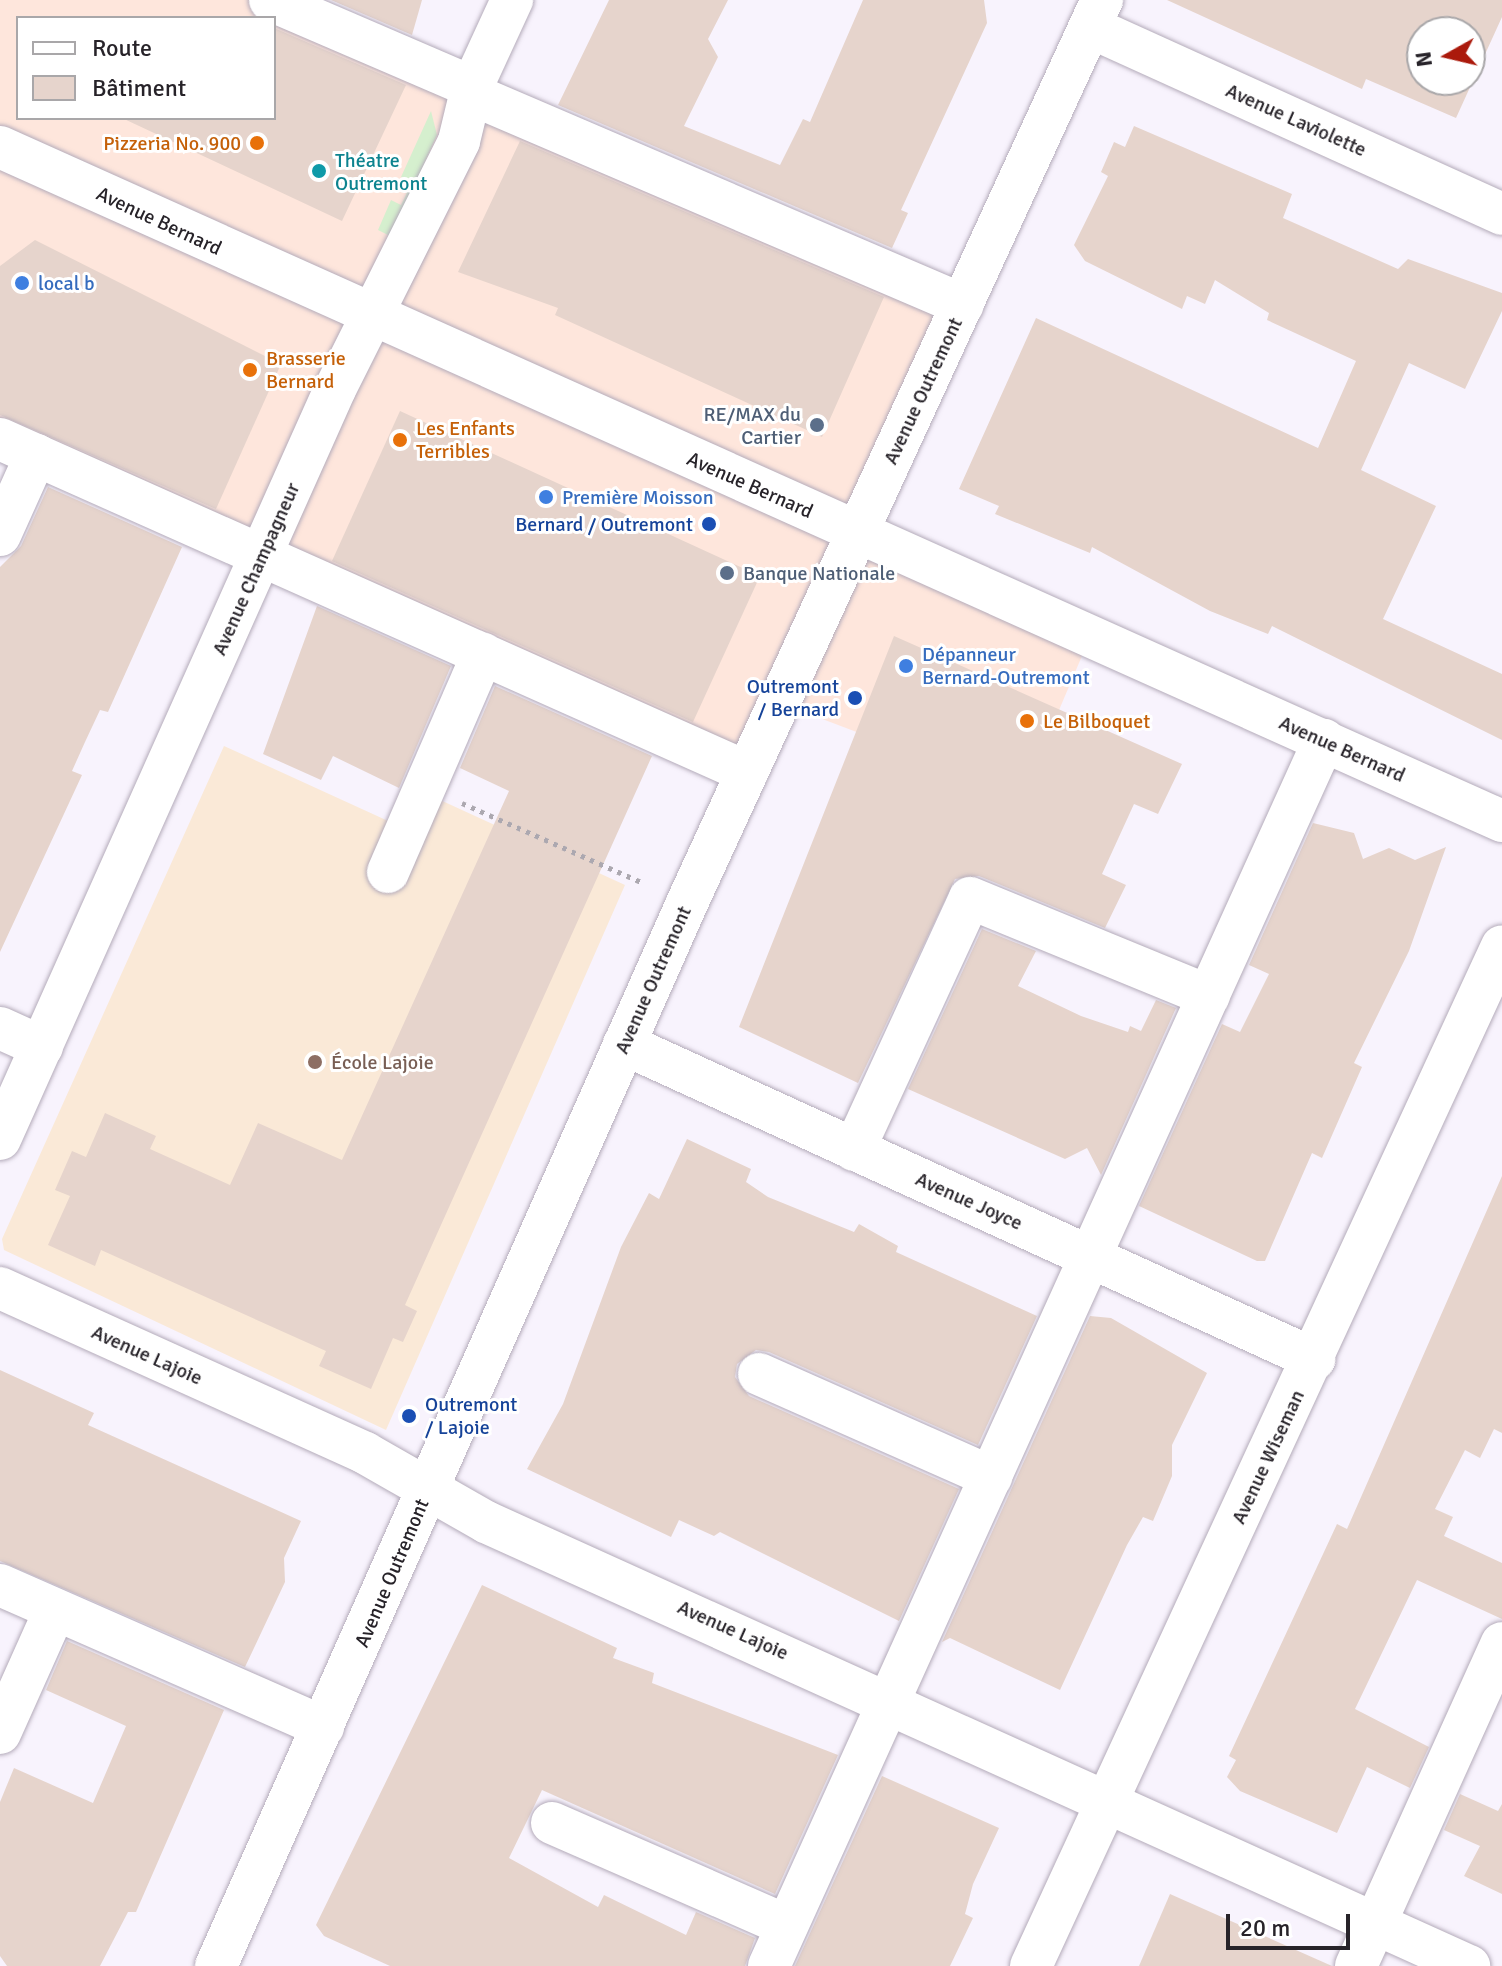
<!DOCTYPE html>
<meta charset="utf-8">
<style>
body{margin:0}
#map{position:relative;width:1502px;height:1966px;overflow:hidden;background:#f8f3fd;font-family:Signika,sans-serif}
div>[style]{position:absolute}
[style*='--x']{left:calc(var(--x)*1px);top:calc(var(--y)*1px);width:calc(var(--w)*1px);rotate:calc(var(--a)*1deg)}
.commercial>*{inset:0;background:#fee6dc}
.education>*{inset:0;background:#fae9d7}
.green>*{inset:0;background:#d5efce}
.building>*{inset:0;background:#e6d4cc}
.path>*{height:5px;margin-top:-2.5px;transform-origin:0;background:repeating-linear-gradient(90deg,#aca8b0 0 4px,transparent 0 10px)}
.roads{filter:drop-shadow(0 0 2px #b4abba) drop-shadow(0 0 2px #b4abba)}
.minor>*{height:42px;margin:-21px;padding:0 21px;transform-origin:21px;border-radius:21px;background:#fff}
.dots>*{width:22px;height:22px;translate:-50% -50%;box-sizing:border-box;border:4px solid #fff;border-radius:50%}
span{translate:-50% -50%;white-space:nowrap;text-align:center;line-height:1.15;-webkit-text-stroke:6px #fff;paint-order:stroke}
.street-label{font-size:20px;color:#272329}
.food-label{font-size:20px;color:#c56008}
.right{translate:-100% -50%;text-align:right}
.left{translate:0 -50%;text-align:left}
.culture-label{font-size:20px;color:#0d838f}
.shop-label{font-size:20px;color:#366cbe}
.service-label{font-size:20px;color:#4e5e75}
.transit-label{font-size:20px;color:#164399}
.education-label{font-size:20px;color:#785e54}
.legend{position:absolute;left:16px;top:16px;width:260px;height:104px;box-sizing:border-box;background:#fff;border:2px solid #a9a7a9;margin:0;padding:10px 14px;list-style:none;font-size:24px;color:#272329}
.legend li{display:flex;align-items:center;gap:16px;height:40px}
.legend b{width:40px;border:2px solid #a9a7a9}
.north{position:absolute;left:1406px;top:16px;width:80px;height:80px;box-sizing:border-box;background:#fff;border:2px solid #a9a7a9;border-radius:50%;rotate:262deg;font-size:22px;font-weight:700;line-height:32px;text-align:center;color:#272329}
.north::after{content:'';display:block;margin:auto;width:28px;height:36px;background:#ab1a0c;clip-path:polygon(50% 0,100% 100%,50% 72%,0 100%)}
.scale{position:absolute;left:1226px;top:1914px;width:124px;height:36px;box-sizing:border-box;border:4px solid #272329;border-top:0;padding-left:10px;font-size:24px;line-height:28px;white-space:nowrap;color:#272329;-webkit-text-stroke:6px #fff;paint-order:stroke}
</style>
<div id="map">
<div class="commercial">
<i style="clip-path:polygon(evenodd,0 0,265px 0,963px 305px,859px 533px,1090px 637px,1023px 795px,780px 703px,747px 772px,0 439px,0 0,18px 18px,274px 18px,274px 118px,18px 118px,18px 18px)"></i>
</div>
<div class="education">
<i style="clip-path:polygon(224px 746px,421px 836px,438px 799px,625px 885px,386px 1430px,4px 1250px,2px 1239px)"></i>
</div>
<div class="green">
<i style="clip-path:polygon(431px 111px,437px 135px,387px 246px,388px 235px,378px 230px,391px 200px,401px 205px,405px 197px,411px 183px,401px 177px)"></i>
</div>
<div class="building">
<i style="clip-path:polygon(331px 0,422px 0,412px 35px)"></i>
<i style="clip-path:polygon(609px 0,728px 0,708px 39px,718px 57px,684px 126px,780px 165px,803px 119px,810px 122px,863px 0,984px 0,987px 23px,901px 210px,908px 213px,892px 248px,558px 105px)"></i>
<i style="clip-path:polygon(evenodd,1167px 0,1502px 0,1502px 17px,1456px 118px,1366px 79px,1362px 89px,1167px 0,1422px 32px,1470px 32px,1470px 80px,1422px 80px,1422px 32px)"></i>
<i style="clip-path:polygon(274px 28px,406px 85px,342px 221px,122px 118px,274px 118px)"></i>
<i style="clip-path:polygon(1134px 126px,1292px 194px,1283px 218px,1398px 269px,1408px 259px,1502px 293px,1502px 311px,1465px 389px,1409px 363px,1361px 470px,1436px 506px,1383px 619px,1502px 674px,1502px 740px,1272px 626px,1268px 634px,1210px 611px,1092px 547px,1090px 553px,995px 514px,999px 506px,959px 489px,1036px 318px,1318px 448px,1356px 361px,1267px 320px,1269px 313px,1215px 280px,1205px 304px,1187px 296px,1182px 309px,1085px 261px,1074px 245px,1108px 176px,1101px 172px,1114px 142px,1125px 147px)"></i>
<i style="clip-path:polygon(520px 141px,884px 297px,822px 437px,555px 315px,558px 308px,458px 272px)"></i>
<i style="clip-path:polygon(35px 240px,281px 364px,216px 509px,0 415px,0 266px)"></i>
<i style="clip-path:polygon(400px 411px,760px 576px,693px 722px,332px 561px)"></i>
<i style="clip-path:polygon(48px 487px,182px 547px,108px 712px,100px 710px,85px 742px,72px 771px,82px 775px,0 952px,0 567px,21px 546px)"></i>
<i style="clip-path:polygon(317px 606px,451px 666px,399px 788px,333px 756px,321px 780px,263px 754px)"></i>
<i style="clip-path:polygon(894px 636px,1182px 764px,1158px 814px,1134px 804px,1102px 874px,1126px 885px,1105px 928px,979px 876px,955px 879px,858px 1083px,739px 1027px)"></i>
<i style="clip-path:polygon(495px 686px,652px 756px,405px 1305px,417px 1311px,403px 1342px,393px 1338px,371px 1389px,319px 1366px,326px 1351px,101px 1250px,95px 1266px,48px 1245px,70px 1196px,55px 1190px,72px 1151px,86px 1157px,105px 1113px,156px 1136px,150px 1149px,230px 1185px,258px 1123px,342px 1160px,509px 791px,460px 768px)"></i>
<i style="clip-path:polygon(1313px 823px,1354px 833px,1363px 859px,1389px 848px,1415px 860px,1446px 847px,1409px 951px,1354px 1063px,1362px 1067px,1322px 1158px,1312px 1153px,1265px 1261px,1257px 1261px,1139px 1206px,1222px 1024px,1240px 1032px,1269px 974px,1249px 965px)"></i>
<i style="clip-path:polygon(982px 929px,1036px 951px,1018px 986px,1081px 1016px,1128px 1032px,1130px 1026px,1141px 1031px,1156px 1000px,1176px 1008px,1101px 1175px,1087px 1148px,1065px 1159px,908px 1089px)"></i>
<i style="clip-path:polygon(687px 1139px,751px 1169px,746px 1182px,768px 1197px,854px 1232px,859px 1224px,898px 1246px,896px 1252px,1037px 1316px,978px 1445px,769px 1352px,756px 1350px,737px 1364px,735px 1377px,749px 1396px,959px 1489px,899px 1621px,720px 1532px,714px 1536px,679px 1520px,671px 1537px,527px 1469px,563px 1404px,621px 1247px,649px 1193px,659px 1199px)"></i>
<i style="clip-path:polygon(1502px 1176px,1502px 1433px,1494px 1429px,1480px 1458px,1465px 1450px,1435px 1509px,1453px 1517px,1444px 1536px,1502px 1563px,1502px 1619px,1417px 1580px,1355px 1709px,1429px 1747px,1410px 1788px,1367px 1767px,1337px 1833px,1240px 1791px,1227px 1777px,1236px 1760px,1229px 1756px,1337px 1524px,1347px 1529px)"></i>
<i style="clip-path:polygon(1090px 1316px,1111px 1318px,1207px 1373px,1172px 1445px,1172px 1476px,1153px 1521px,1143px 1517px,1127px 1545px,1060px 1690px,950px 1638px,942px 1642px)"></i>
<i style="clip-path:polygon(0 1370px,94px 1413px,88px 1425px,301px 1521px,284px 1558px,285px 1582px,245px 1667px,0 1561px)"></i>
<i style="clip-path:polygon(482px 1585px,617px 1648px,613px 1658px,654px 1673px,652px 1683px,838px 1755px,775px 1894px,542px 1790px,509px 1858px,598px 1907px,604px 1895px,686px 1935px,696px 1912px,755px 1938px,745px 1966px,390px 1966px,324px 1936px,316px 1925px)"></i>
<i style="clip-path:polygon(67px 1641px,224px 1710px,136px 1912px,128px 1912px,100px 1966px,7px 1966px,0 1956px,0 1802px,14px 1768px,93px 1803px,126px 1726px,46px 1690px)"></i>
<i style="clip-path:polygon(882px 1776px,999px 1828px,973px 1884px,965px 1914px,973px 1918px,950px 1966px,795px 1966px)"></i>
<i style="clip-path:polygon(1460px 1794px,1498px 1811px,1502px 1804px,1502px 1894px,1464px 1876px,1480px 1846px,1444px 1830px)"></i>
<i style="clip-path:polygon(1170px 1894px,1332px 1966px,1139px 1966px)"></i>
</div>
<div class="path">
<i style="--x:462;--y:803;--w:198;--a:23.8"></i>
</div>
<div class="roads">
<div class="minor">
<i style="--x:270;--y:0;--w:220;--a:23.3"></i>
<i style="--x:1090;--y:27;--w:452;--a:24.4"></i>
<i style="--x:471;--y:94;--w:535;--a:23.21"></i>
<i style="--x:0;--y:147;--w:1646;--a:24.17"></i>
<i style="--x:0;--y:439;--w:818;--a:24.03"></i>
<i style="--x:0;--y:535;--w:88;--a:-65.8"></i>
<i style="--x:388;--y:872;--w:238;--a:-66.5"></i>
<i style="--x:0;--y:1028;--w:46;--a:24.3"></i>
<i style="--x:624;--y:1044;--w:759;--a:24.54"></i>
<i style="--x:0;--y:1139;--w:821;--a:-65.93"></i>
<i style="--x:335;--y:389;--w:277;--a:-63.4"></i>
<i style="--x:459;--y:141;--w:56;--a:-76.5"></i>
<i style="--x:472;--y:87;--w:96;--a:-65.3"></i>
<i style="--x:854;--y:1150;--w:277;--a:-65.3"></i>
<i style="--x:970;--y:898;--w:258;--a:22.3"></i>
<i style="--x:0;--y:1288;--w:401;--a:24.3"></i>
<i style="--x:365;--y:1453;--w:139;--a:29.7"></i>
<i style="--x:486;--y:1522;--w:1079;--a:24.31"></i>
<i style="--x:759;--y:1374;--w:254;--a:23.9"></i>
<i style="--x:0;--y:1585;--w:353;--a:23.7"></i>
<i style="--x:0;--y:1733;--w:135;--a:-65.9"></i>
<i style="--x:552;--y:1823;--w:252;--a:23.6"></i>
<i style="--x:216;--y:1966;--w:1163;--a:-66.1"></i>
<i style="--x:687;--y:903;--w:994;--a:-65.32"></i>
<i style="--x:769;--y:1966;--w:1346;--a:-65.64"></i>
<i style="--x:1031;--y:1966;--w:1123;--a:-65.21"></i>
<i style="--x:1356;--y:1966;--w:354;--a:-65.7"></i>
</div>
</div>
<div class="dots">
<i style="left:257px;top:143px;background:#e8710a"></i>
<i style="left:319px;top:171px;background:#0f9aa8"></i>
<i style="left:22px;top:283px;background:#3f7fe0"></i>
<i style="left:250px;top:370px;background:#e8710a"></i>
<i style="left:817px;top:425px;background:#5c6f8a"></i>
<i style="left:400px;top:440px;background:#e8710a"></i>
<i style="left:546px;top:497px;background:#3f7fe0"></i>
<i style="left:709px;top:524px;background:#1a4fb4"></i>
<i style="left:727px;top:573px;background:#5c6f8a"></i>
<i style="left:906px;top:666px;background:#3f7fe0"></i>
<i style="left:855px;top:698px;background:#1a4fb4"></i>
<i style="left:1027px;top:721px;background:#e8710a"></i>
<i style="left:315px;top:1062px;background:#8d6e63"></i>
<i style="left:409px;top:1416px;background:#1a4fb4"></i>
</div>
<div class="street-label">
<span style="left:1296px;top:120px;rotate:24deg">Avenue Laviolette</span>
<span style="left:159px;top:221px;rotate:25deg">Avenue Bernard</span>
<span style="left:923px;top:391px;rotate:-65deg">Avenue Outremont</span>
<span style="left:750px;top:485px;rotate:24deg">Avenue Bernard</span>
<span style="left:256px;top:569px;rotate:-66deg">Avenue Champagneur</span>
<span style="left:1342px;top:749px;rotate:24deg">Avenue Bernard</span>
<span style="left:653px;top:980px;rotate:-66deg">Avenue Outremont</span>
<span style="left:969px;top:1201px;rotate:24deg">Avenue Joyce</span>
<span style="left:147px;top:1355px;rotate:24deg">Avenue Lajoie</span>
<span style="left:1268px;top:1457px;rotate:-65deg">Avenue Wiseman</span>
<span style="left:392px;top:1573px;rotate:-67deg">Avenue Outremont</span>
<span style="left:733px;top:1630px;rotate:24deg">Avenue Lajoie</span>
</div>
<div class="food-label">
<span class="right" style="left:241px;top:143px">Pizzeria No. 900</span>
<span class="left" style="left:266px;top:370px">Brasserie<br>Bernard</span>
<span class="left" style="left:416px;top:440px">Les Enfants<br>Terribles</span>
<span class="left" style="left:1043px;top:721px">Le Bilboquet</span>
</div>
<div class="culture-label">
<span class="left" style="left:335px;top:172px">Théatre<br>Outremont</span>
</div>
<div class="shop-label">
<span class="left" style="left:38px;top:283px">local b</span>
<span class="left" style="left:562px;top:497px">Première Moisson</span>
<span class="left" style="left:922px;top:666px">Dépanneur<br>Bernard-Outremont</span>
</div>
<div class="service-label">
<span class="right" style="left:801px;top:426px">RE/MAX du<br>Cartier</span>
<span class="left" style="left:743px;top:573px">Banque Nationale</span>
</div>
<div class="transit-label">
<span class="right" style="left:693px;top:524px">Bernard / Outremont</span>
<span class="right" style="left:839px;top:698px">Outremont<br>/ Bernard</span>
<span class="left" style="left:425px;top:1416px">Outremont<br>/ Lajoie</span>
</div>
<div class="education-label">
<span class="left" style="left:331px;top:1062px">École Lajoie</span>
</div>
<ul class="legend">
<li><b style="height:10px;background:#fff"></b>Route</li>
<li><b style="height:22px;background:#e6d4cc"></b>Bâtiment</li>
</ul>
<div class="north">N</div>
<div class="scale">20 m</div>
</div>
